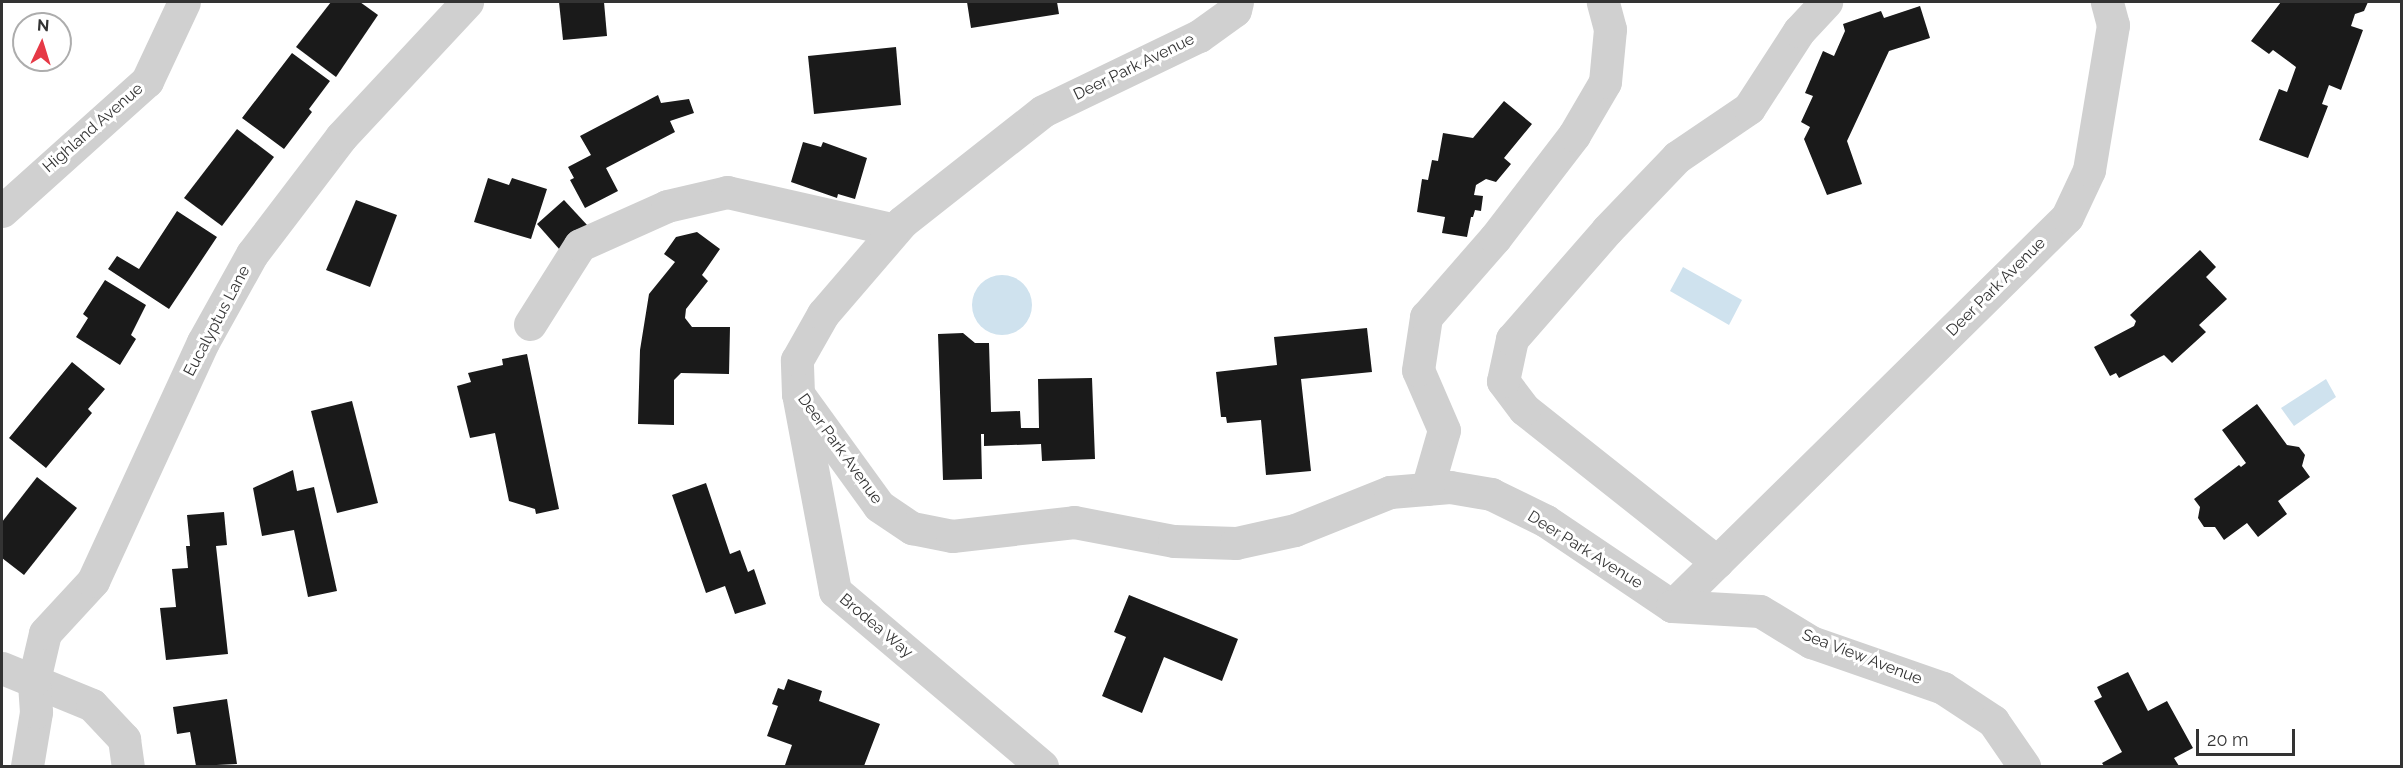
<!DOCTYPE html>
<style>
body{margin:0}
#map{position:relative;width:2403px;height:768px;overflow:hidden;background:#fff;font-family:Raleway,sans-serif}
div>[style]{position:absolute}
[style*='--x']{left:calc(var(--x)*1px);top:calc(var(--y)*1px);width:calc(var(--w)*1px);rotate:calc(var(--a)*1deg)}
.water>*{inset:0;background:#cfe2ee}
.round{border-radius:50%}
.building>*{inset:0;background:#1a1a1a}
.minor>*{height:33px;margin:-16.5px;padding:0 16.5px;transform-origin:16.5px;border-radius:16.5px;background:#d0d0d0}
span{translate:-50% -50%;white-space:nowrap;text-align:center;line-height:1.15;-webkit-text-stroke:6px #fff;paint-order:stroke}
.street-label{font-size:16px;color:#333}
.frame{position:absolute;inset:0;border:3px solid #333;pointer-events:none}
.north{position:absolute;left:12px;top:12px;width:60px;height:60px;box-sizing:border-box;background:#fff;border:2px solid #adadad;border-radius:50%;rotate:4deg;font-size:16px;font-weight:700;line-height:24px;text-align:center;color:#333}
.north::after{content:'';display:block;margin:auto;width:21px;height:27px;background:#e63946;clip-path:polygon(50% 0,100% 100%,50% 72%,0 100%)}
.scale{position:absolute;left:2196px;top:729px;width:99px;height:27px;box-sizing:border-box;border:3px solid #333;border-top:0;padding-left:8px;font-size:18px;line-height:21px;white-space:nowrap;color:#333;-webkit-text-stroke:4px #fff;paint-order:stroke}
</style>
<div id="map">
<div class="water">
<i style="clip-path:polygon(1683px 267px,1742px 300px,1729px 325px,1670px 291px)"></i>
<i class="round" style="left:972px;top:275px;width:60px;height:60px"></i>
<i style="clip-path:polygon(2326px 379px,2336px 397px,2294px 426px,2281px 408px)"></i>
</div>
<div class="building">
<i style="clip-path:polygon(331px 2px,360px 2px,378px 15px,336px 77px,296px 47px)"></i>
<i style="clip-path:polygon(559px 2px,604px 2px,607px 36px,563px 40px)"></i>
<i style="clip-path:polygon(967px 2px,1057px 2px,1059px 14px,971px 28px)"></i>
<i style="clip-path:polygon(2281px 2px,2368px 2px,2364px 11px,2355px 14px,2351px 26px,2363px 30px,2341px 90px,2329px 85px,2322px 104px,2328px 106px,2308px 158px,2259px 140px,2279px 89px,2287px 92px,2296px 67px,2273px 50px,2269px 54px,2251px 41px)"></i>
<i style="clip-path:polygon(1920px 6px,1930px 38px,1889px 51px,1847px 141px,1862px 184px,1827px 195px,1804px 139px,1810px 127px,1801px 122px,1813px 96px,1805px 93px,1823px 51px,1834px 56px,1845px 31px,1843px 24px,1881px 11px,1884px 18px)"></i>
<i style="clip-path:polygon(896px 47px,901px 105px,814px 114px,808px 56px)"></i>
<i style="clip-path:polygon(292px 53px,330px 81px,309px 109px,312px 112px,284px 149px,242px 118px)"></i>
<i style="clip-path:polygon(658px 95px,661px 103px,689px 99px,694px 113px,670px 121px,675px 132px,606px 168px,618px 191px,585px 208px,570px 180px,574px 178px,568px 167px,591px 155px,580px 136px)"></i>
<i style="clip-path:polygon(1504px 101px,1532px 124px,1504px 158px,1511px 164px,1496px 182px,1486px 179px,1476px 185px,1474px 195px,1483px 196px,1481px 211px,1475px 210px,1473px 217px,1471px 217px,1467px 237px,1442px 233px,1445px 217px,1417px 212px,1422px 179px,1428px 180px,1432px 160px,1438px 161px,1443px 133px,1473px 138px)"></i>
<i style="clip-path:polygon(237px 129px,274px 157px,222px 226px,184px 198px)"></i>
<i style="clip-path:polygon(803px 142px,821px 147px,823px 142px,867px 158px,855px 199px,838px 194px,837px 198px,791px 182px)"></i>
<i style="clip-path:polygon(488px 178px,509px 185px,512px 178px,547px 189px,531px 239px,474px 222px)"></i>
<i style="clip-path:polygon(356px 200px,397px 215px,370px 287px,326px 270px)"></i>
<i style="clip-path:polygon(564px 200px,588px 226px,560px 250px,537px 224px)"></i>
<i style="clip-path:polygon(177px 211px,217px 237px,169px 309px,108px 269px,117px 256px,139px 269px)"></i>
<i style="clip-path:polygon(697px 232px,720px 249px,702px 275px,708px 281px,686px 309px,685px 318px,692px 327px,730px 327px,729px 374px,681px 373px,674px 380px,674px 425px,638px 424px,640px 350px,649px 294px,675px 262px,664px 254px,676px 237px)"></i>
<i style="clip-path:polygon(2200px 250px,2216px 267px,2206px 277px,2227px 299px,2199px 325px,2206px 332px,2172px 363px,2164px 355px,2119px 378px,2116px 373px,2110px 376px,2094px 347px,2134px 326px,2136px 321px,2130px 315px)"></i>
<i style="clip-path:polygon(105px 280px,146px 305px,131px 335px,136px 339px,120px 365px,76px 337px,88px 318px,83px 314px)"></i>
<i style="clip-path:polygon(1367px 328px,1372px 372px,1301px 379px,1311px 471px,1266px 475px,1261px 420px,1227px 423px,1226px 417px,1221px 417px,1216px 372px,1277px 365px,1274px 337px)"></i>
<i style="clip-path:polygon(963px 333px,975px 343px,989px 343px,991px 412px,1020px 411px,1021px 428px,1039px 428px,1038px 379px,1092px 378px,1095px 459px,1042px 461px,1041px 444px,984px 446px,984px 434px,981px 434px,982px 479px,943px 480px,938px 334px)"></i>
<i style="clip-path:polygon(527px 354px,559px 509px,536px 514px,535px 509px,509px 501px,495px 433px,470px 438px,457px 386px,471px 382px,468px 373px,503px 365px,502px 359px)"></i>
<i style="clip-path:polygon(72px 362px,105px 389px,88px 409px,92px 413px,46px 468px,9px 438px)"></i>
<i style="clip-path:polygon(352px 401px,378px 503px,337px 513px,311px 411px)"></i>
<i style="clip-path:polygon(2257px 404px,2287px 445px,2299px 447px,2305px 455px,2302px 466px,2310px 477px,2278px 501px,2287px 514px,2258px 537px,2247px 523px,2224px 540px,2215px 527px,2204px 527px,2198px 518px,2200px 507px,2194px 499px,2239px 465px,2241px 467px,2246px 463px,2222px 430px)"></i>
<i style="clip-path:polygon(293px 470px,297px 491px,314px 487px,337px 591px,308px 597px,294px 530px,262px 536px,253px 488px)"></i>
<i style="clip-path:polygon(37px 477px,77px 508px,24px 575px,2px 558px,2px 522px)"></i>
<i style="clip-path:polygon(706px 483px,730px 554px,740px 550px,748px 572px,754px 569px,766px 604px,735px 614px,725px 586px,706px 593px,672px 495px)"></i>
<i style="clip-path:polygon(224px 512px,227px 545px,216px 546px,228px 654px,166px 660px,160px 608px,176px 607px,172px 569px,188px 568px,186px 546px,190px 546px,187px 515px)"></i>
<i style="clip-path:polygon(1129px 595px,1238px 639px,1222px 681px,1164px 657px,1142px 713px,1102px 696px,1126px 637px,1114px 632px)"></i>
<i style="clip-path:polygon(2128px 672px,2148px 711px,2167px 701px,2193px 748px,2174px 758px,2179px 766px,2104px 766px,2102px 763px,2122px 752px,2094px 701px,2102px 697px,2097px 687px)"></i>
<i style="clip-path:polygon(788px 679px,822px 691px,819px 701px,880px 724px,864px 766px,785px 765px,792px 745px,767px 736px,778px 706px,772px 704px,778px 688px,784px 690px)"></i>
<i style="clip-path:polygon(227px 699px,237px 764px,196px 766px,190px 732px,177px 734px,173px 707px)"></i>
</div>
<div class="minor">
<i style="--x:2;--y:211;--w:195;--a:-41.9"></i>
<i style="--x:147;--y:81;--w:87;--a:-64.9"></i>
<i style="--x:530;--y:324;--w:93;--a:-57.7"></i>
<i style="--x:580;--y:245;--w:95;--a:-24.1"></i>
<i style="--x:667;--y:206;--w:62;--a:-13.1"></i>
<i style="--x:727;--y:192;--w:172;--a:12.7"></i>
<i style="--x:798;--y:394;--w:138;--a:54.1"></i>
<i style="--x:879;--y:506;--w:40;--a:34"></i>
<i style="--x:912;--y:528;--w:41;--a:11.3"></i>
<i style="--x:952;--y:536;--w:123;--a:-6.5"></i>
<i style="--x:1074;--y:522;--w:102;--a:10.8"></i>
<i style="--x:1174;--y:541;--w:62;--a:1.8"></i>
<i style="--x:1236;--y:543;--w:60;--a:-12.4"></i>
<i style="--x:1295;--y:530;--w:102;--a:-21.8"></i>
<i style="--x:1390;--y:492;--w:60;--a:-4.8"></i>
<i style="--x:1450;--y:487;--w:42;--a:9.7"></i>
<i style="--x:1491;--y:494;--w:61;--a:26.1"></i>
<i style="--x:1546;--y:521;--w:152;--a:34"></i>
<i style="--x:1672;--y:606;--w:554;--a:-44.56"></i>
<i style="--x:2067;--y:217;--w:52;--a:-64.9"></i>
<i style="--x:2089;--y:170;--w:147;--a:-80.6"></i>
<i style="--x:2113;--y:25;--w:24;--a:-105"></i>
<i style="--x:1427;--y:489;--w:61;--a:-73.9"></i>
<i style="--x:1444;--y:430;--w:65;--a:-113.4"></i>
<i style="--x:1418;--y:370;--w:54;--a:-81.4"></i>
<i style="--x:1426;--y:317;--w:105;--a:-48.9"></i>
<i style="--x:1495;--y:238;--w:130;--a:-52.5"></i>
<i style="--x:1574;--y:135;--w:61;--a:-59.7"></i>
<i style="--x:1605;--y:82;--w:53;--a:-84.6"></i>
<i style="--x:1610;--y:29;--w:28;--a:-105"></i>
<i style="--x:1717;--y:562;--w:246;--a:-141.6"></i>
<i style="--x:1524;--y:409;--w:35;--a:-127"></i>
<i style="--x:1503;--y:381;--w:43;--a:-77.9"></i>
<i style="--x:1512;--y:339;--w:145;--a:-48.9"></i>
<i style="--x:1607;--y:230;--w:101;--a:-46.2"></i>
<i style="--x:1677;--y:157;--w:87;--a:-34.2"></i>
<i style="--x:1749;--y:108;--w:92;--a:-57"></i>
<i style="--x:1799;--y:31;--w:40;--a:-47"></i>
<i style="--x:1672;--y:606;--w:88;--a:3.3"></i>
<i style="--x:1760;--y:611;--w:60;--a:31.3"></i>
<i style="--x:1811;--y:642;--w:140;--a:19.2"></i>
<i style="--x:1943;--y:688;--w:60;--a:33.4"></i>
<i style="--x:1993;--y:721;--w:55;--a:55.4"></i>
<i style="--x:2;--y:668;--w:97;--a:22.3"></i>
<i style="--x:92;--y:705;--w:47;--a:46.7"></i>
<i style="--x:124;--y:739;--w:27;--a:82"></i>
<i style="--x:27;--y:766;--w:55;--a:-80.5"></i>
<i style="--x:36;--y:712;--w:32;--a:-94"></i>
<i style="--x:34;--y:680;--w:48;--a:-76.8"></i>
<i style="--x:45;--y:633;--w:71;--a:-47.3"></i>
<i style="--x:93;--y:581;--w:263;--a:-65.3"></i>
<i style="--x:203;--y:342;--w:101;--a:-60.9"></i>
<i style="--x:252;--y:254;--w:147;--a:-52.7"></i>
<i style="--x:341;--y:137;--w:185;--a:-47"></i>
<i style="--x:1042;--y:766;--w:271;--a:-139.8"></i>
<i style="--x:835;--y:591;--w:200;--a:-100.6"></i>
<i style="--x:798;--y:394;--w:34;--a:-92"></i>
<i style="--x:797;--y:360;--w:53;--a:-60.5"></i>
<i style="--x:823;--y:314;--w:121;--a:-49.3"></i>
<i style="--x:902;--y:222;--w:179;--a:-38.2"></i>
<i style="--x:1043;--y:111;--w:173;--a:-25.7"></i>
<i style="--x:1199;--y:36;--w:44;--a:-35.8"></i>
<i style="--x:1235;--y:10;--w:8;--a:-76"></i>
</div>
<div class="street-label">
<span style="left:1134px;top:67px;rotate:-26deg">Deer Park Avenue</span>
<span style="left:93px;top:128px;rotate:-41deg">Highland Avenue</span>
<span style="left:1996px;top:287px;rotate:-45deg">Deer Park Avenue</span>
<span style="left:217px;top:321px;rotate:-62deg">Eucalyptus Lane</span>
<span style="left:840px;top:449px;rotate:54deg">Deer Park Avenue</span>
<span style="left:1585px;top:550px;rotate:32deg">Deer Park Avenue</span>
<span style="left:876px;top:626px;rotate:40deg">Brodea Way</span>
<span style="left:1862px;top:657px;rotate:21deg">Sea View Avenue</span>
</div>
<div class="frame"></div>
<div class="north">N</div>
<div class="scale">20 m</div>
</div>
